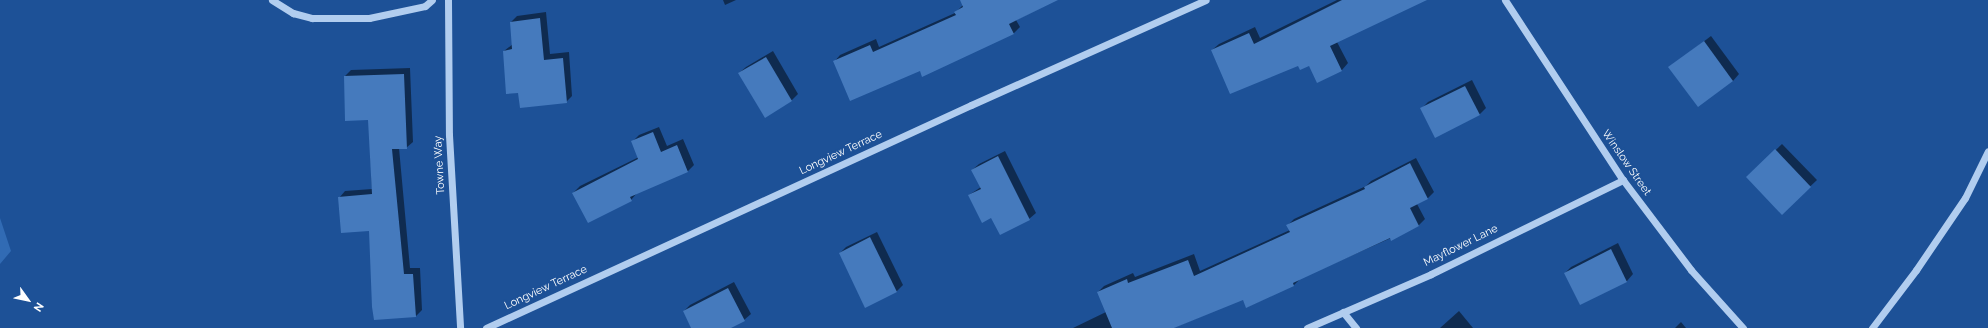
<!DOCTYPE html>
<style>
body{margin:0}
#map{position:relative;width:1988px;height:328px;overflow:hidden;background:#1d5197;font-family:Raleway,sans-serif}
div>[style]{position:absolute}
[style*='--x']{left:calc(var(--x)*1px);top:calc(var(--y)*1px);width:calc(var(--w)*1px);rotate:calc(var(--a)*1deg)}
.green>*{inset:0;background:#316bb4}
.shadow>*{inset:0;background:#0007}
.building>*{inset:0;background:#457abd}
.minor>*{height:7px;margin:-3.5px;padding:0 3.5px;transform-origin:3.5px;border-radius:3.5px;background:#b1cdef}
span{translate:-50% -50%;white-space:nowrap;text-align:center;line-height:1.15;-webkit-text-stroke:4px #1d5197;paint-order:stroke}
.street-label{font-size:11px;color:#fff}
.north{position:absolute;left:8px;top:280px;width:40px;height:40px;-webkit-text-stroke:3px #1d5197;paint-order:stroke;rotate:123deg;font-size:11px;font-weight:700;line-height:16px;text-align:center;color:#fff}
.north::after{content:'';display:block;margin:auto;width:14px;height:18px;background:#fff;clip-path:polygon(50% 0,100% 100%,50% 72%,0 100%)}
</style>
<div id="map">
<div class="green">
<i style="clip-path:polygon(0 218px,11px 251px,0 264px)"></i>
</div>
<div class="shadow">
<i style="clip-path:polygon(723px 0,736px 0,725px 5px)"></i>
<i style="clip-path:polygon(961px 0,1056px 0,1016px 20px,1020px 27px,1013px 34px,920px 70px,834px 62px,840px 55px,876px 39px,879px 47px,955px 13px,963px 5px)"></i>
<i style="clip-path:polygon(1337px 0,1423px 0,1337px 42px,1348px 63px,1342px 70px,1317px 81px,1309px 65px,1298px 64px,1212px 50px,1219px 44px,1255px 27px,1260px 38px)"></i>
<i style="clip-path:polygon(546px 12px,550px 54px,569px 52px,572px 96px,566px 102px,519px 92px,504px 51px,513px 44px,511px 22px,517px 16px)"></i>
<i style="clip-path:polygon(1711px 36px,1739px 74px,1733px 81px,1670px 67px)"></i>
<i style="clip-path:polygon(773px 51px,798px 94px,792px 100px,765px 116px,739px 73px,746px 67px)"></i>
<i style="clip-path:polygon(410px 68px,413px 142px,406px 148px,399px 148px,410px 268px,420px 268px,422px 310px,416px 316px,370px 230px,339px 198px,345px 191px,372px 189px,369px 119px,345px 76px,351px 70px)"></i>
<i style="clip-path:polygon(1472px 80px,1486px 108px,1479px 115px,1421px 109px,1428px 102px)"></i>
<i style="clip-path:polygon(659px 127px,667px 146px,683px 139px,694px 165px,688px 171px,637px 193px,631px 200px,573px 193px,580px 186px,639px 157px,632px 142px,639px 135px)"></i>
<i style="clip-path:polygon(1782px 144px,1817px 180px,1782px 213px,1747px 177px)"></i>
<i style="clip-path:polygon(1005px 151px,1036px 213px,1029px 219px,969px 195px,981px 187px,972px 170px,979px 164px)"></i>
<i style="clip-path:polygon(1416px 158px,1434px 192px,1428px 198px,1417px 204px,1425px 219px,1418px 226px,1301px 278px,1294px 285px,1247px 307px,1243px 299px,1173px 328px,1073px 328px,1106px 312px,1098px 292px,1104px 286px,1133px 273px,1135px 277px,1194px 254px,1200px 271px,1290px 230px,1288px 225px,1294px 219px,1366px 186px,1371px 181px)"></i>
<i style="clip-path:polygon(877px 232px,903px 285px,896px 292px,840px 253px,846px 247px)"></i>
<i style="clip-path:polygon(1618px 243px,1633px 274px,1627px 281px,1580px 304px,1565px 273px,1571px 267px)"></i>
<i style="clip-path:polygon(734px 282px,751px 314px,744px 320px,729px 328px,692px 328px,684px 311px,690px 305px)"></i>
<i style="clip-path:polygon(1459px 311px,1473px 328px,1440px 328px)"></i>
<i style="clip-path:polygon(1681px 322px,1686px 328px,1675px 328px)"></i>
</div>
<div class="building">
<i style="clip-path:polygon(960px 0,1058px 0,1009px 24px,1014px 34px,922px 77px,920px 71px,850px 101px,833px 61px,870px 45px,873px 52px,956px 15px,954px 12px,963px 7px)"></i>
<i style="clip-path:polygon(1342px 0,1427px 0,1330px 46px,1342px 71px,1317px 83px,1309px 66px,1300px 70px,1298px 66px,1230px 94px,1211px 50px,1249px 33px,1254px 44px)"></i>
<i style="clip-path:polygon(540px 18px,544px 60px,563px 58px,567px 103px,520px 108px,518px 93px,506px 94px,503px 51px,512px 49px,510px 22px)"></i>
<i style="clip-path:polygon(1704px 41px,1733px 81px,1698px 107px,1668px 67px)"></i>
<i style="clip-path:polygon(766px 57px,792px 101px,765px 118px,738px 73px)"></i>
<i style="clip-path:polygon(404px 74px,407px 149px,392px 149px,404px 274px,413px 274px,416px 317px,374px 320px,372px 307px,369px 231px,341px 233px,338px 197px,372px 194px,368px 120px,345px 121px,344px 76px)"></i>
<i style="clip-path:polygon(1465px 86px,1480px 115px,1435px 138px,1420px 108px)"></i>
<i style="clip-path:polygon(653px 132px,661px 152px,677px 145px,688px 172px,630px 197px,632px 201px,588px 223px,572px 193px,638px 159px,631px 141px)"></i>
<i style="clip-path:polygon(1775px 149px,1811px 187px,1782px 215px,1746px 177px)"></i>
<i style="clip-path:polygon(998px 156px,1030px 220px,1000px 235px,991px 218px,982px 223px,968px 195px,981px 189px,971px 170px)"></i>
<i style="clip-path:polygon(1410px 163px,1428px 199px,1410px 208px,1419px 226px,1391px 241px,1390px 238px,1293px 283px,1294px 286px,1246px 308px,1243px 300px,1174px 328px,1112px 328px,1097px 292px,1127px 279px,1128px 283px,1188px 260px,1194px 276px,1290px 232px,1286px 225px,1365px 189px,1364px 187px)"></i>
<i style="clip-path:polygon(870px 237px,897px 292px,865px 308px,839px 253px)"></i>
<i style="clip-path:polygon(1611px 249px,1627px 282px,1580px 305px,1564px 273px)"></i>
<i style="clip-path:polygon(728px 288px,745px 321px,731px 328px,691px 328px,683px 311px)"></i>
</div>
<div class="minor">
<i style="--x:272;--y:0;--w:25;--a:32"></i>
<i style="--x:293;--y:13;--w:20;--a:15"></i>
<i style="--x:312;--y:18;--w:57;--a:0"></i>
<i style="--x:369;--y:18;--w:57;--a:-12.1"></i>
<i style="--x:425;--y:6;--w:9;--a:-41"></i>
<i style="--x:448;--y:0;--w:135;--a:89.6"></i>
<i style="--x:449;--y:135;--w:193;--a:86.7"></i>
<i style="--x:1505;--y:0;--w:215;--a:56.8"></i>
<i style="--x:1623;--y:180;--w:113;--a:52.9"></i>
<i style="--x:1691;--y:270;--w:78;--a:48.1"></i>
<i style="--x:1343;--y:312;--w:21;--a:51"></i>
<i style="--x:486;--y:328;--w:534;--a:-24.69"></i>
<i style="--x:971;--y:105;--w:257;--a:-24.1"></i>
<i style="--x:1307;--y:328;--w:135;--a:-23.5"></i>
<i style="--x:1431;--y:274;--w:214;--a:-26.1"></i>
<i style="--x:1872;--y:328;--w:73;--a:-52.8"></i>
<i style="--x:1916;--y:270;--w:87;--a:-55.8"></i>
<i style="--x:1965;--y:198;--w:52;--a:-63.9"></i>
</div>
<div class="street-label">
<span style="left:841px;top:153px;rotate:-25deg">Longview Terrace</span>
<span style="left:1626px;top:163px;rotate:55deg">Winslow Street</span>
<span style="left:440px;top:165px;rotate:-93deg">Towne Way</span>
<span style="left:1461px;top:246px;rotate:-26deg">Mayflower Lane</span>
<span style="left:546px;top:288px;rotate:-25deg">Longview Terrace</span>
</div>
<div class="north">N</div>
</div>
